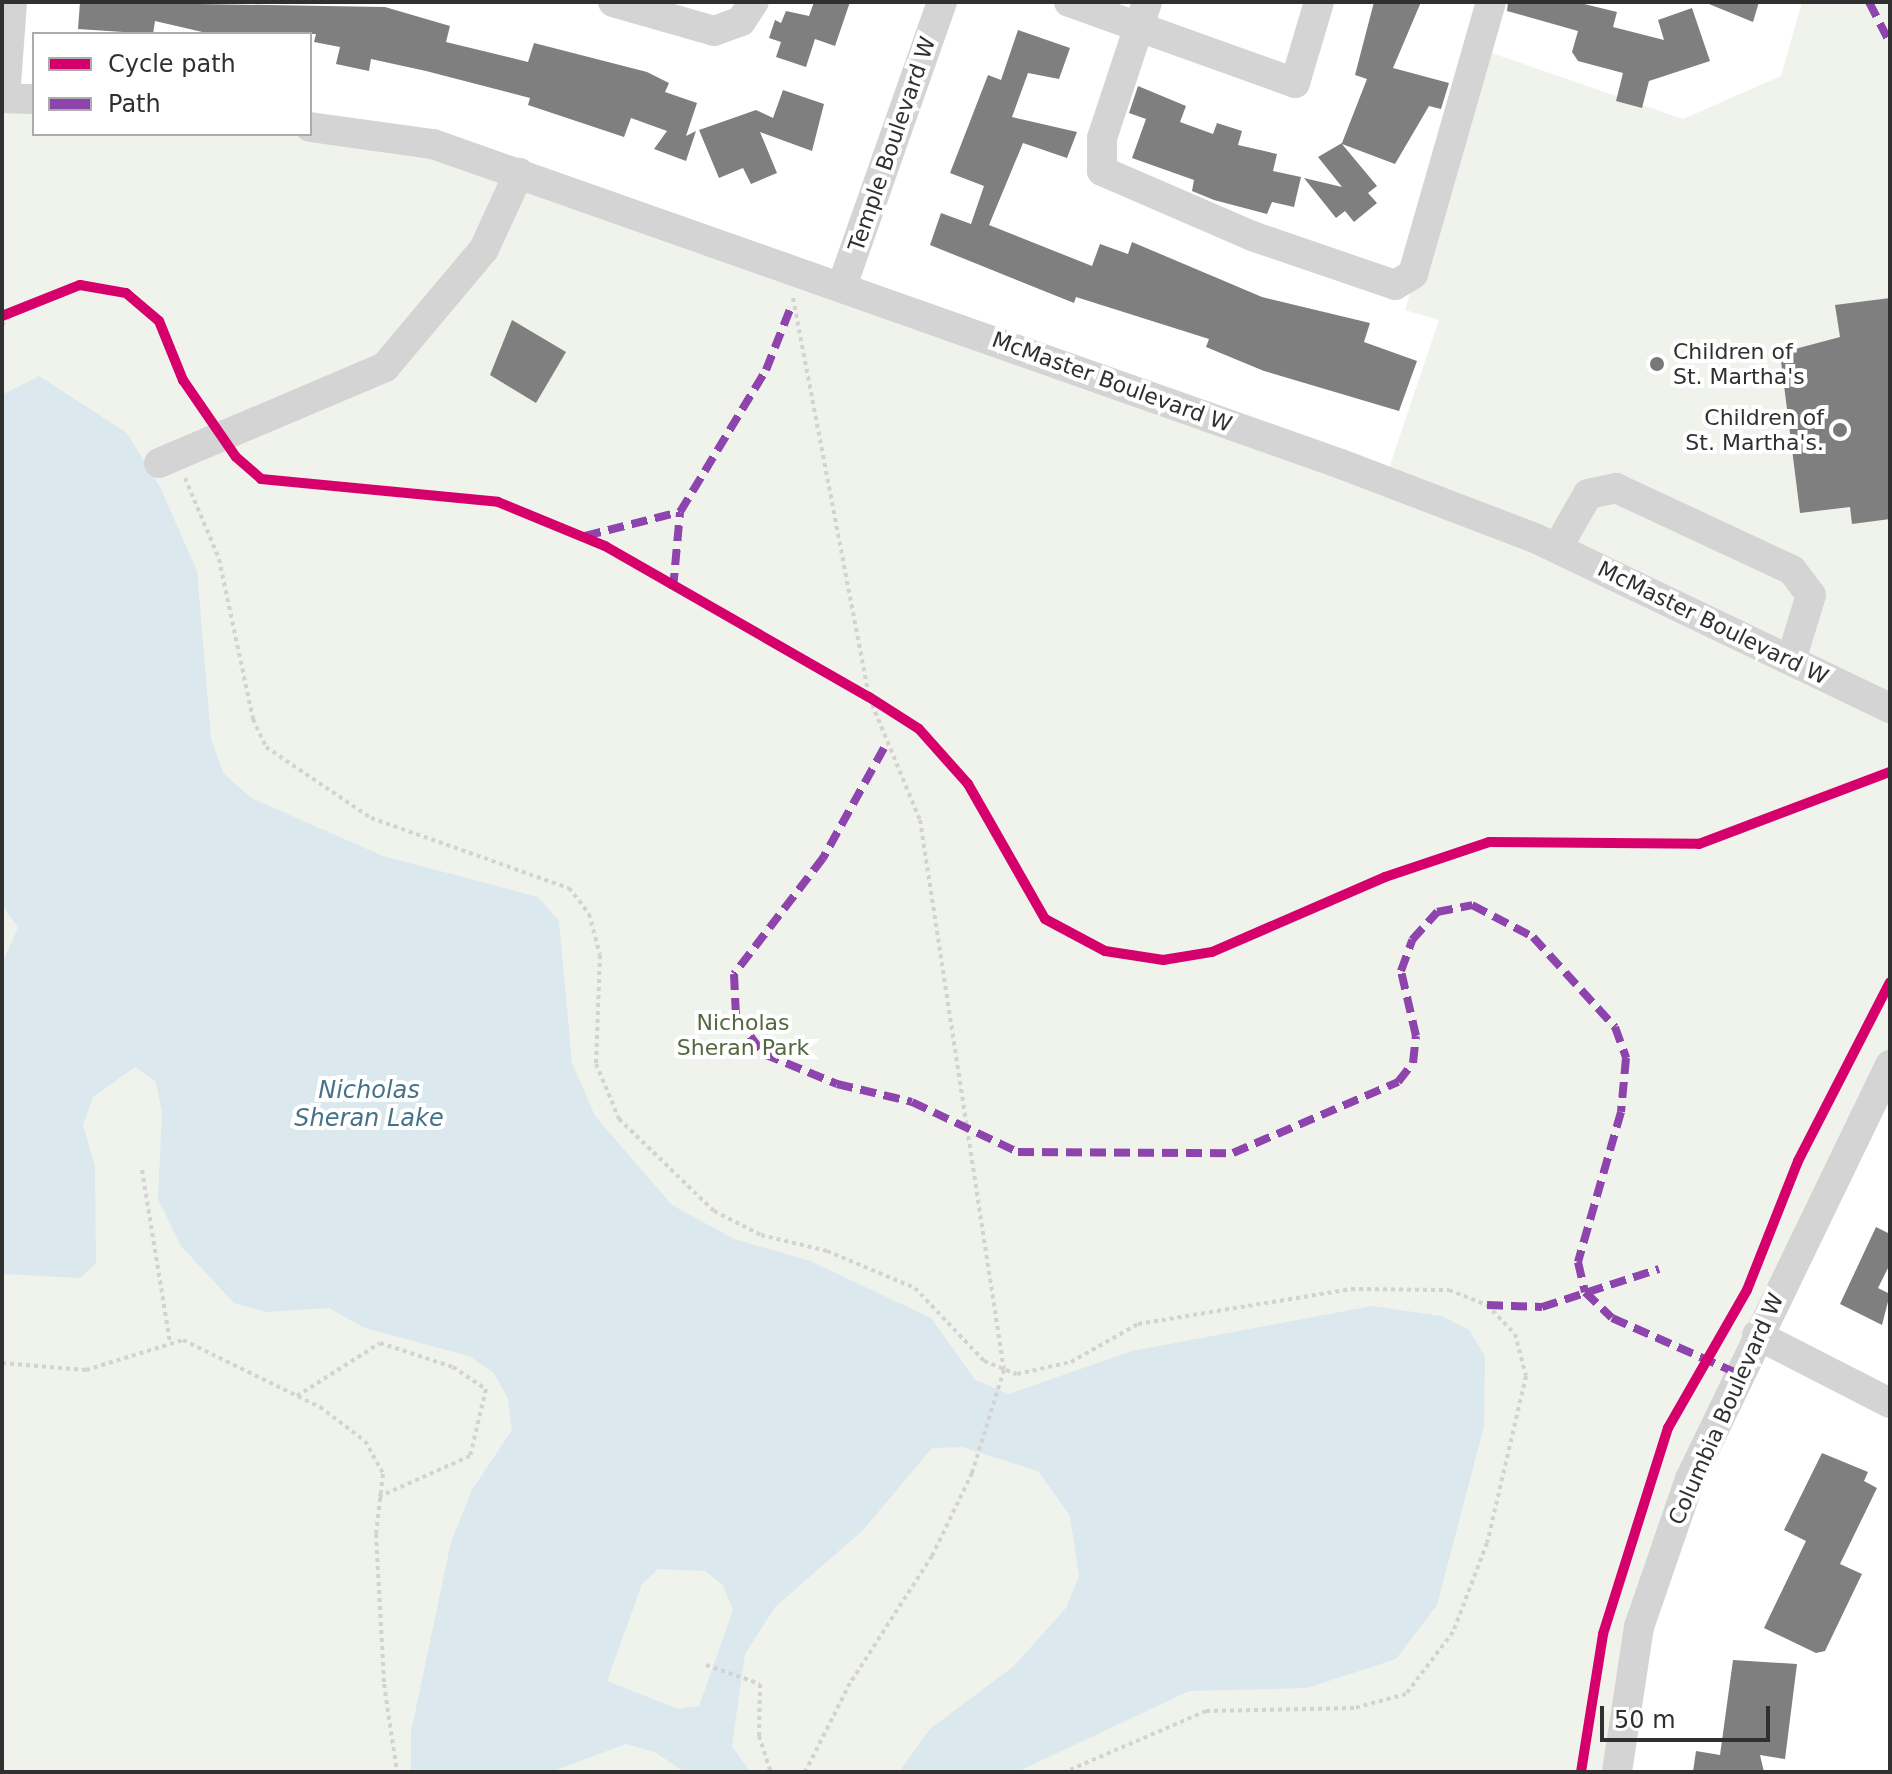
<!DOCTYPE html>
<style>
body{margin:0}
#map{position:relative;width:1892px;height:1774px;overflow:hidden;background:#fff;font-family:"DejaVu Sans",sans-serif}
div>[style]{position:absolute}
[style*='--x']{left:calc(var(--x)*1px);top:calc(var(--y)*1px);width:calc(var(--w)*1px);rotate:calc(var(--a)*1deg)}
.green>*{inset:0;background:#f0f2ec}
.water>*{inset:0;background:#dbe8ee}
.building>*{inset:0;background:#7f7f7f}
.path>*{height:4px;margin-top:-2px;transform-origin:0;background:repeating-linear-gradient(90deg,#d3d3d3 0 4px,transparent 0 8px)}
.minor>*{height:30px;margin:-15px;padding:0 15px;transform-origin:15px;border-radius:15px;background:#d4d4d4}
.quiet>*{height:8px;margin-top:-4px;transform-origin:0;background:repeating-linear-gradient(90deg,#8e44ad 0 16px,transparent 0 24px)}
.cycleway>*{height:10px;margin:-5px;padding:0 5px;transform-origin:5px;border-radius:5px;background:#d6006c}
.dots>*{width:22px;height:22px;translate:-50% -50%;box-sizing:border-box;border:4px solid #fff;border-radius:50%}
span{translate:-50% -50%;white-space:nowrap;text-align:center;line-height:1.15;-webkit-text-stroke:8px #fff;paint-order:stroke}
.street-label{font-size:22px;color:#303030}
.poi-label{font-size:22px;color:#303030}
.left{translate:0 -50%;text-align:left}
.right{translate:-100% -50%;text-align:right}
.park-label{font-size:22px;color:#556742}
.water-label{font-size:24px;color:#477389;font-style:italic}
.frame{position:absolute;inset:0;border:4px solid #303030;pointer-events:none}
.legend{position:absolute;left:32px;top:32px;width:280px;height:104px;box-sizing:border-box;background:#fff;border:2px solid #acacac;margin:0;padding:10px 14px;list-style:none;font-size:24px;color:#303030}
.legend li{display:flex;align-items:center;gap:16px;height:40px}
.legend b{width:40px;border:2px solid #acacac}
.scale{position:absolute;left:1600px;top:1706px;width:170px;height:36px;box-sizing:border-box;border:4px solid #303030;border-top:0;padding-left:10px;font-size:24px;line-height:28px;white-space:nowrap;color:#303030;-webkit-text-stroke:6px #fff;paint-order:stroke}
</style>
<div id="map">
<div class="green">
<i style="clip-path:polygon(1802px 2px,1890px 2px,1890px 1065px,1690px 1479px,1617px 1772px,2px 1772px,2px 98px,34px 101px,34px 134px,310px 134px,433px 144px,1384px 483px,1439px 320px,1405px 310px,1480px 49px,1683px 119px,1781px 76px)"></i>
</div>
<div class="water">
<i style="clip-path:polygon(evenodd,39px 376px,127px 433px,161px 489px,197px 571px,211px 738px,223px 773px,251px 798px,383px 856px,538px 897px,559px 921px,572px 1063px,595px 1116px,672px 1205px,734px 1239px,810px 1261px,931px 1318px,975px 1380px,1009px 1394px,1132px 1351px,1372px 1306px,1441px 1316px,1469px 1330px,1485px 1356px,1484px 1426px,1437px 1605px,1396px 1659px,1307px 1688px,1189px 1691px,1017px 1772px,899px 1772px,930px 1729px,1014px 1666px,1066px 1608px,1079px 1576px,1070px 1516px,1038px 1471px,962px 1447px,932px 1448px,863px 1530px,775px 1607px,745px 1654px,732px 1746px,750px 1772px,684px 1772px,655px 1752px,626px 1744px,550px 1772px,411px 1772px,411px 1732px,451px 1542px,472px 1490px,512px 1430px,508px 1399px,494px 1373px,469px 1356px,365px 1328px,329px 1308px,266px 1312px,234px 1303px,181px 1246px,158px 1199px,162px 1112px,156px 1082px,135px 1067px,93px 1097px,83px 1125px,95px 1167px,96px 1263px,80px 1278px,2px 1274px,2px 964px,18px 927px,2px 905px,2px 395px,39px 376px,658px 1569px,705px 1571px,723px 1585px,733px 1610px,699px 1706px,678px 1709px,607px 1681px,642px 1584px,658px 1569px)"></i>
</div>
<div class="building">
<i style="clip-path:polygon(80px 2px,385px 7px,450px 26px,446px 42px,528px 62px,534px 43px,647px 72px,669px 83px,665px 92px,697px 103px,686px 136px,696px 131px,686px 161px,654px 149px,667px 131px,631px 118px,624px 137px,528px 105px,530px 98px,426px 71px,371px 59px,369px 71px,336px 64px,340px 47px,314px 42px,316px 34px,211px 34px,155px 21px,153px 34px,78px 29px)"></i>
<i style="clip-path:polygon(814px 2px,850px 2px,835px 46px,815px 39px,806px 67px,776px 57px,781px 42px,769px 38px,775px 20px,781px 23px,786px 11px,809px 16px)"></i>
<i style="clip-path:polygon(1374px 2px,1421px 2px,1393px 68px,1449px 83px,1441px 109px,1429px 106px,1395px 164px,1342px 144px,1377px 186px,1368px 193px,1377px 203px,1354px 222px,1345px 211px,1336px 218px,1304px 178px,1342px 187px,1318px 157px,1342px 143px,1367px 79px,1355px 75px)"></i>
<i style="clip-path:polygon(1508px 2px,1576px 2px,1617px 12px,1613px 27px,1664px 40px,1658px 20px,1692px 8px,1710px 61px,1649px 81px,1642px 108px,1616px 101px,1623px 73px,1578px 61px,1572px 52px,1578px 31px,1507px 11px)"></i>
<i style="clip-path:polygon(1704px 2px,1759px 2px,1753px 22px)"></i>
<i style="clip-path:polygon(1018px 30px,1070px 48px,1059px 79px,1028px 73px,1012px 117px,1077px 132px,1067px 158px,1023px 143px,989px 225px,1092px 266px,1100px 244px,1128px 254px,1132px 242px,1262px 297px,1370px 323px,1364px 342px,1417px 361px,1399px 411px,1264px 371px,1206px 347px,1209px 339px,1076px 297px,1074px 303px,930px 245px,941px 213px,971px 224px,984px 186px,950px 173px,988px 75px,1001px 80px)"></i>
<i style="clip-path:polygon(1138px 86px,1186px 106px,1180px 122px,1213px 134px,1217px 123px,1242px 131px,1238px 145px,1277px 154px,1273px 171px,1301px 177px,1294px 207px,1272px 202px,1267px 214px,1214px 200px,1192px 191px,1194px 180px,1132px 158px,1146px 119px,1129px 113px)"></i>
<i style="clip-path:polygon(783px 90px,824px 104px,812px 151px,760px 132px,777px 173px,751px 184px,743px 168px,719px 178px,699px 130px,756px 110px,773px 118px)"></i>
<i style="clip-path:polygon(1890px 298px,1890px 519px,1852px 524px,1850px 507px,1800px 513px,1780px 353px,1840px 337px,1835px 305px)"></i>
<i style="clip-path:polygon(512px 320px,566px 352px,536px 403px,490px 375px)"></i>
<i style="clip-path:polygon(1876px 1227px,1890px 1234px,1890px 1264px,1878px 1288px,1890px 1294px,1882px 1325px,1840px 1304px)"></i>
<i style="clip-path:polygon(1822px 1453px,1868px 1472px,1864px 1481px,1877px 1488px,1840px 1564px,1862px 1574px,1825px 1651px,1816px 1653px,1764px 1628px,1806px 1541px,1784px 1530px)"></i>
<i style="clip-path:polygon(1733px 1660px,1797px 1664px,1785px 1759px,1760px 1755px,1764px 1772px,1693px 1772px,1696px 1751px,1720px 1755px)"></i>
</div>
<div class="path">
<i style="--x:793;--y:298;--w:406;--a:79.2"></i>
<i style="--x:869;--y:697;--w:133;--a:67.5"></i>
<i style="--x:920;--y:820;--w:556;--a:81.32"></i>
<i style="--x:1004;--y:1370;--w:108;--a:107.3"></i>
<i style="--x:972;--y:1473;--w:92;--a:115.7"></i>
<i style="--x:932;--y:1556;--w:151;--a:122.8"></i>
<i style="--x:850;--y:1683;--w:100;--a:116.8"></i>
<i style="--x:2;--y:325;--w:13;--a:-48"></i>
<i style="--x:185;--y:478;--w:88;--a:67.2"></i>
<i style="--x:219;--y:559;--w:164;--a:78"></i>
<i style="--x:253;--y:719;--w:31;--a:65"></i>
<i style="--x:266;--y:747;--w:127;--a:34.1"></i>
<i style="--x:371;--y:818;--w:210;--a:19.5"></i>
<i style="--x:569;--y:888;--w:33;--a:52"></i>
<i style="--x:589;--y:914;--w:42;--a:75"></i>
<i style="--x:600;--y:955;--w:109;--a:92.1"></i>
<i style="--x:596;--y:1064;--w:60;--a:67.3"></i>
<i style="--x:619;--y:1119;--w:132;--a:44.1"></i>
<i style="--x:714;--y:1211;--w:53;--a:27.1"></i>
<i style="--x:761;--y:1235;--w:68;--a:13.6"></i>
<i style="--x:827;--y:1251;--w:95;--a:22.8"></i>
<i style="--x:915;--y:1288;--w:100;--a:46.6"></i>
<i style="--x:984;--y:1361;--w:35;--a:22"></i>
<i style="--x:1017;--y:1374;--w:55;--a:-12.5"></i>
<i style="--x:1071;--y:1362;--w:77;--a:-29.6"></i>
<i style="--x:1138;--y:1324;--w:216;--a:-9.3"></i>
<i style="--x:1351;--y:1289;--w:98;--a:0.6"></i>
<i style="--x:1449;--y:1290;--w:41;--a:21.5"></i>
<i style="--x:1487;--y:1305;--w:40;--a:46"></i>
<i style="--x:1515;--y:1334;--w:43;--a:75.3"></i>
<i style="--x:1526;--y:1376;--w:171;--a:103.1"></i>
<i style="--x:1487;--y:1543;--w:95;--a:110.9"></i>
<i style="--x:1453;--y:1632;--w:78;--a:127.2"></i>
<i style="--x:1406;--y:1694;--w:54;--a:164.9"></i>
<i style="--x:1354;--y:1708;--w:148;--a:178.8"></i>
<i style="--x:1206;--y:1711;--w:154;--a:156.6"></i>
<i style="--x:142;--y:1170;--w:174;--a:80.8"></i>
<i style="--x:2;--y:1363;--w:84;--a:4.8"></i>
<i style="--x:86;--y:1370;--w:102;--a:-17.2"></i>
<i style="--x:183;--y:1340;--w:153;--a:26.1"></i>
<i style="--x:320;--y:1407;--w:56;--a:37.1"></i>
<i style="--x:365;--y:1441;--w:38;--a:61"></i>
<i style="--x:383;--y:1474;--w:60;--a:96.7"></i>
<i style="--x:376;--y:1534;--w:150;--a:86.9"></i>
<i style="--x:384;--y:1684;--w:89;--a:81.6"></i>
<i style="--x:297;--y:1396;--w:98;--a:-32.6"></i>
<i style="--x:380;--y:1343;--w:77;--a:18.2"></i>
<i style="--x:453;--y:1367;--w:40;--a:34"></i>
<i style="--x:486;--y:1389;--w:69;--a:103.4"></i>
<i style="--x:470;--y:1456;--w:101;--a:156"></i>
<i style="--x:706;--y:1665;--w:57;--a:19.4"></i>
<i style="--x:760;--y:1684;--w:52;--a:91.1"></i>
<i style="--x:759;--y:1736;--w:38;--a:72"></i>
</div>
<div class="minor">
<i style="--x:613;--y:2;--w:105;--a:16"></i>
<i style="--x:714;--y:31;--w:29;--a:-20"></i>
<i style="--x:741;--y:21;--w:23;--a:-56"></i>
<i style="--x:1069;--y:2;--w:240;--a:19.7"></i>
<i style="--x:1295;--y:83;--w:84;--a:-73.5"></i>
<i style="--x:1147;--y:2;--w:143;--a:108.3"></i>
<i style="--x:1102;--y:138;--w:33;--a:90"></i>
<i style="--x:1102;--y:171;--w:163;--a:23.4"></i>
<i style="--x:1252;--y:236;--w:151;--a:18.9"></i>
<i style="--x:1395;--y:285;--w:21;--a:-31"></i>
<i style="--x:1413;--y:274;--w:283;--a:-74"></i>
<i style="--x:2;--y:98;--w:32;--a:2"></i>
<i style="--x:5;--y:98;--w:96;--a:-85.8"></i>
<i style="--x:310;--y:127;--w:124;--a:7.9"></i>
<i style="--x:433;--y:144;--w:963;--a:19.41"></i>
<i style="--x:1341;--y:464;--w:208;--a:20.9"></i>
<i style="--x:1535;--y:538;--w:394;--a:25.6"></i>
<i style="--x:842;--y:286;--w:301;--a:-70.6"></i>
<i style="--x:159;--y:463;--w:246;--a:-23"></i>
<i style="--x:385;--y:367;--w:154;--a:-50"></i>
<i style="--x:484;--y:249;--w:84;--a:-65.3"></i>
<i style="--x:1557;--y:548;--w:62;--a:-60.1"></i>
<i style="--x:1588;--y:494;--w:29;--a:-12"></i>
<i style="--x:1616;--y:488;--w:194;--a:25"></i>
<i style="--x:1792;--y:570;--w:31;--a:53"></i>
<i style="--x:1811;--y:595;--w:68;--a:107.1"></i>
<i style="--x:1757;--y:1335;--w:149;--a:27.1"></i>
<i style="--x:1617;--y:1772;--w:147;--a:-81.4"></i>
<i style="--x:1639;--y:1627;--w:157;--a:-71"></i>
<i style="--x:1690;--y:1479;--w:460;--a:-64.2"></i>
</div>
<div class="quiet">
<i style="--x:1869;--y:2;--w:46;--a:62.9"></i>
<i style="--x:585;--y:536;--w:98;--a:-14.2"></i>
<i style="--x:680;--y:512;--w:166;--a:-58.8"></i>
<i style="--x:766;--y:370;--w:68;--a:-68.4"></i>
<i style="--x:673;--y:589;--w:77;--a:-84.8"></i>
<i style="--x:884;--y:748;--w:126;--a:119"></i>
<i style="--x:823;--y:858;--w:146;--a:127.5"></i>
<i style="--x:734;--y:974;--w:43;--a:87.3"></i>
<i style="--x:736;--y:1017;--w:46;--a:52.9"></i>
<i style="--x:764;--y:1054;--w:79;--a:22.3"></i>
<i style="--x:837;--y:1084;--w:77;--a:13.5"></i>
<i style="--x:912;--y:1102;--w:117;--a:25.3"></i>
<i style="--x:1018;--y:1152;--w:215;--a:0.3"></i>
<i style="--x:1233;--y:1153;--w:180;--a:-23.3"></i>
<i style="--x:1398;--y:1082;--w:24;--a:-52"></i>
<i style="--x:1413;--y:1063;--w:27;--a:-84"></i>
<i style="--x:1416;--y:1036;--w:67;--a:-103"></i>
<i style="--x:1401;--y:971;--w:33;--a:-70"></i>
<i style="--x:1412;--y:940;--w:38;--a:-48"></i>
<i style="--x:1437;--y:912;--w:36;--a:-11"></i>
<i style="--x:1472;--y:905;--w:69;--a:27.7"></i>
<i style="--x:1533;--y:937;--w:122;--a:47.7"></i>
<i style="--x:1615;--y:1027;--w:33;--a:70"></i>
<i style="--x:1626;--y:1058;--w:54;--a:95.3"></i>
<i style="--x:1621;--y:1112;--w:156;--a:106"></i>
<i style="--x:1578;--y:1262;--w:31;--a:77"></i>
<i style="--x:1585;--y:1292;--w:37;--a:44"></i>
<i style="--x:1612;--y:1318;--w:139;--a:23.8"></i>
<i style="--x:1487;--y:1305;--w:55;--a:2.1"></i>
<i style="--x:1542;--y:1307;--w:123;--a:-18"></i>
</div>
<div class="cycleway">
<i style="--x:2;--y:316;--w:84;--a:-21.7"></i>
<i style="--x:80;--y:285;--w:47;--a:9.9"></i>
<i style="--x:126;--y:293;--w:43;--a:40.3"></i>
<i style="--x:159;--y:321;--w:64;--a:67.9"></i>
<i style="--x:183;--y:380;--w:93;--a:55.5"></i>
<i style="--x:236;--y:457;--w:33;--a:41"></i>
<i style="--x:261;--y:479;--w:238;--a:5.5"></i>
<i style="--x:498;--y:502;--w:116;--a:22.4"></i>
<i style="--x:605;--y:546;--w:304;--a:29.8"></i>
<i style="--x:869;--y:697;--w:59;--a:32.6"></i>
<i style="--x:919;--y:729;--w:74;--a:48.3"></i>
<i style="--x:968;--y:784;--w:155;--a:60.3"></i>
<i style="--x:1045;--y:919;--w:68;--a:28.1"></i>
<i style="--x:1105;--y:951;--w:59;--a:8.8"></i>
<i style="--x:1163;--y:960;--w:50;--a:-9.3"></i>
<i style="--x:1212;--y:952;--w:189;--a:-23.4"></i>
<i style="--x:1385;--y:877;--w:110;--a:-18.6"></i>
<i style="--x:1489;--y:842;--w:210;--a:0.5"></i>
<i style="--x:1699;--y:844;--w:204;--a:-20.7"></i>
<i style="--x:1581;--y:1772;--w:140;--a:-80.9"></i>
<i style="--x:1603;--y:1634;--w:216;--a:-72.5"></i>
<i style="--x:1668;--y:1428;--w:159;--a:-60.2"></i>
<i style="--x:1747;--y:1290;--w:139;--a:-68.4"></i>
<i style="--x:1798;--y:1161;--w:201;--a:-62.8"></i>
</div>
<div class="dots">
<i style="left:1657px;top:364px;background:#787878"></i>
<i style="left:1840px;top:430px;background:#787878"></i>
</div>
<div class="street-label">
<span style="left:892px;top:144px;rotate:-71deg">Temple Boulevard W</span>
<span style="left:1112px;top:382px;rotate:20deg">McMaster Boulevard W</span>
<span style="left:1713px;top:623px;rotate:26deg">McMaster Boulevard W</span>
<span style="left:1726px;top:1409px;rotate:-66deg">Columbia Boulevard W</span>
</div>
<div class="poi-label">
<span class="left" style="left:1673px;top:364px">Children of<br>St. Martha's</span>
<span class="right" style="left:1824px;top:430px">Children of<br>St. Martha's.</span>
</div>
<div class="park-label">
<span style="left:743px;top:1035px">Nicholas<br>Sheran Park</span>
</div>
<div class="water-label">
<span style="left:369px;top:1105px">Nicholas<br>Sheran Lake</span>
</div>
<div class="frame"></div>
<ul class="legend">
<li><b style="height:10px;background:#d6006c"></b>Cycle path</li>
<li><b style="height:10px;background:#8e44ad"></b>Path</li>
</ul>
<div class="scale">50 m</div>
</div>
